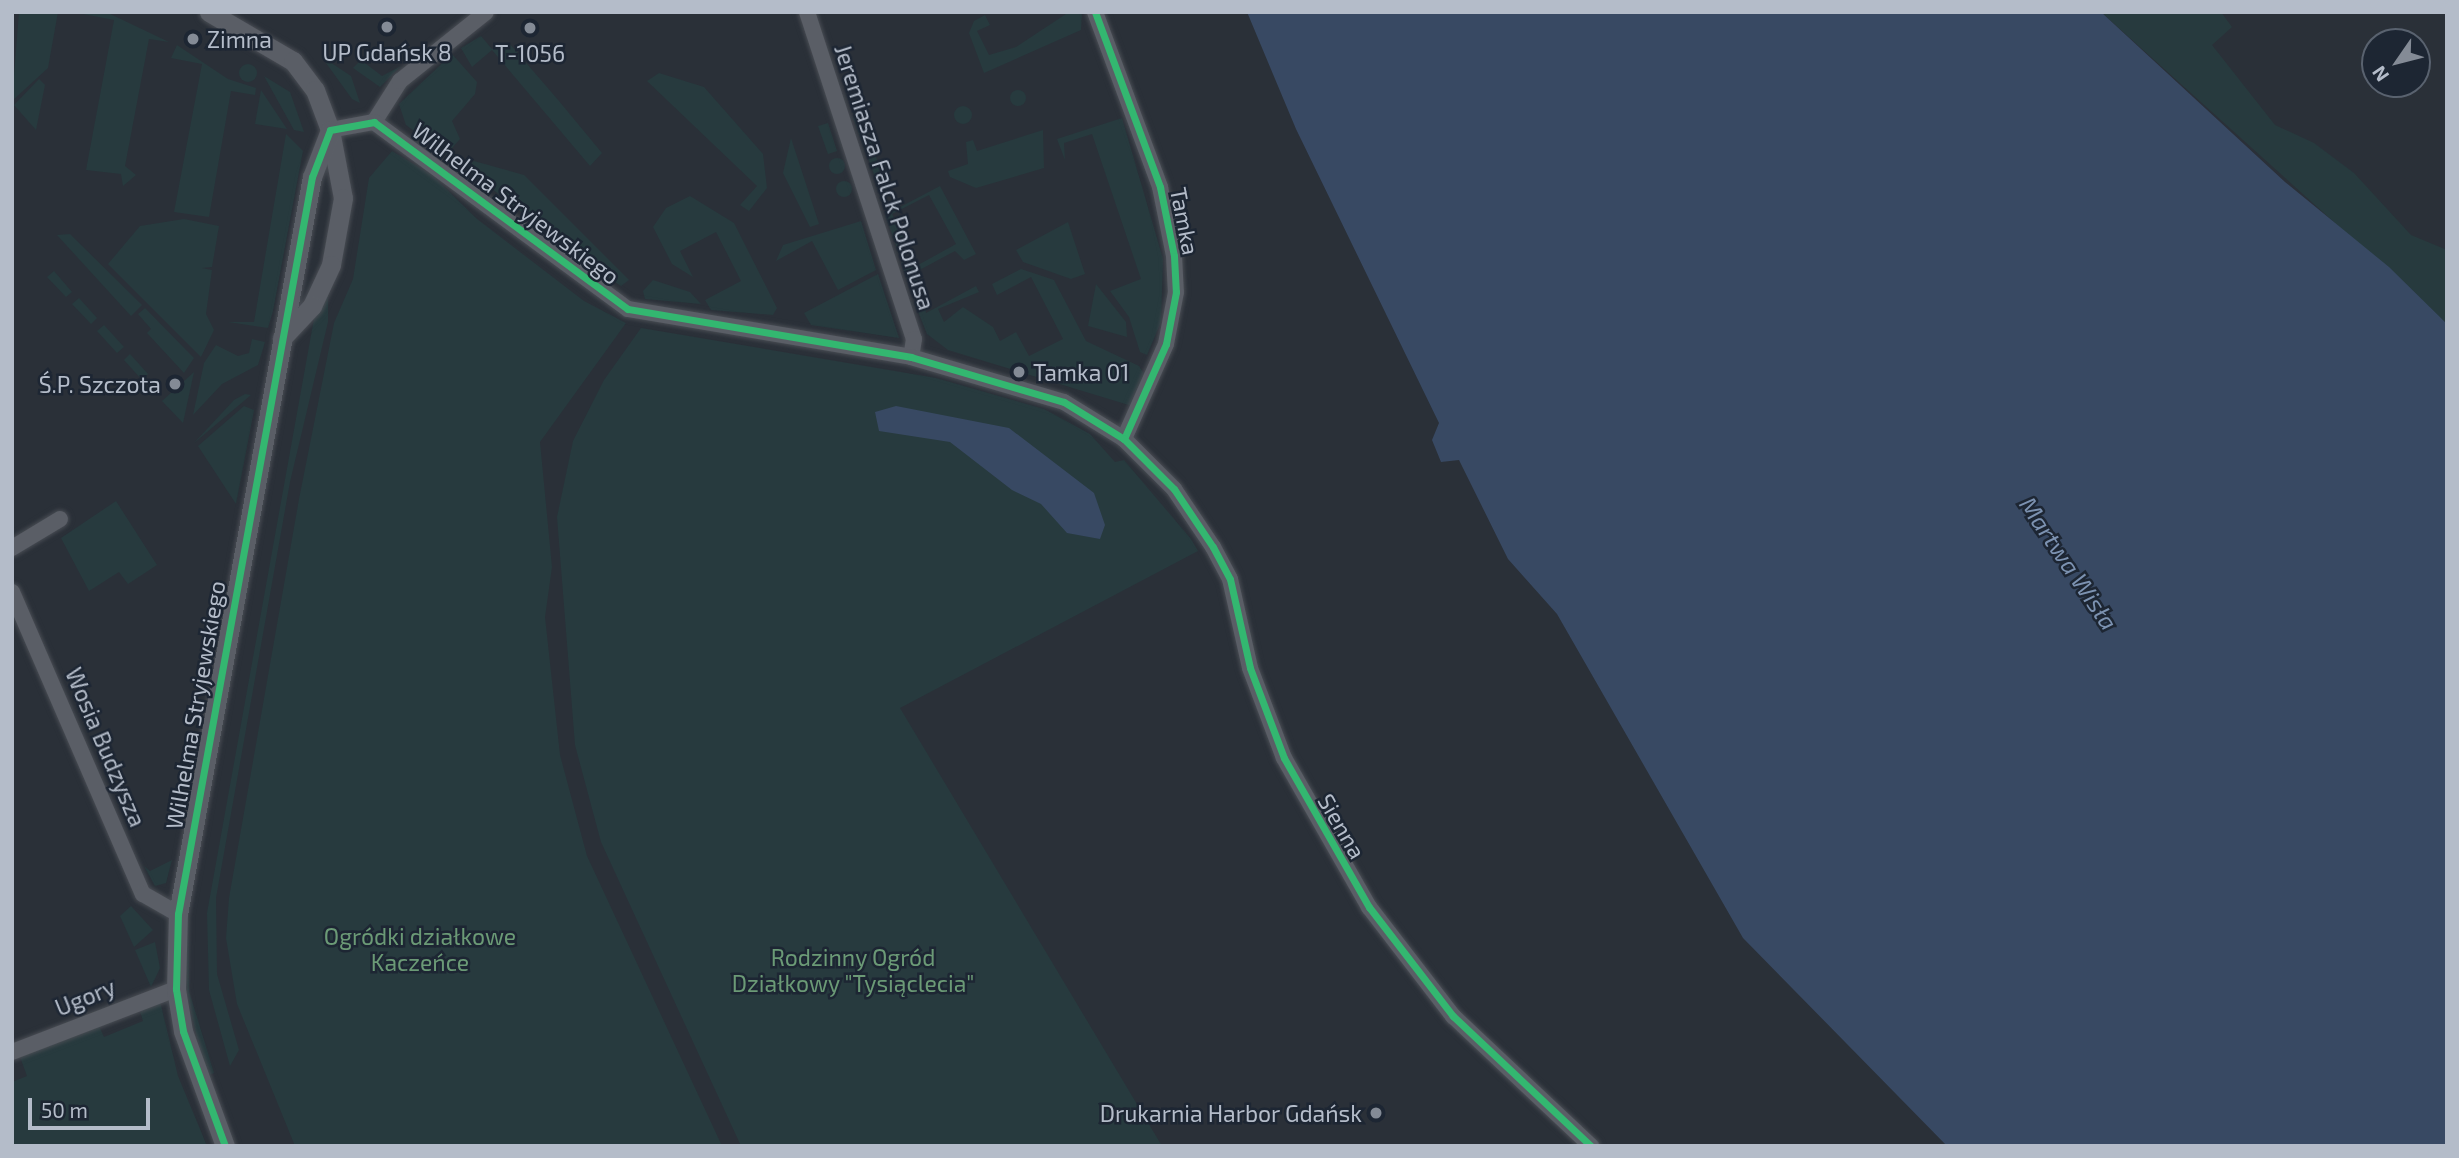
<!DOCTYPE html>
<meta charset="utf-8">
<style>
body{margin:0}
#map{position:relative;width:2459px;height:1158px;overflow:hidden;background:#2a3038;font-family:"Exo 2",sans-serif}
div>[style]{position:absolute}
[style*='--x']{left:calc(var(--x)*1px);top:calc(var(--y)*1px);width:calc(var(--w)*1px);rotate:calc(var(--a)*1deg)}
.green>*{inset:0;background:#273a3e}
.round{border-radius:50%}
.water>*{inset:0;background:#384963}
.roads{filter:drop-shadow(0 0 2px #484c53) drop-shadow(0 0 2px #484c53)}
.minor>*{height:16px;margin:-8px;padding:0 8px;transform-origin:8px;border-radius:8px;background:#5a5e66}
.tertiary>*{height:19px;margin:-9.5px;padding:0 9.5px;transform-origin:9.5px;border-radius:9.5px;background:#5a5e66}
.cycleway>*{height:7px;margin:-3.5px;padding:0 3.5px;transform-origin:3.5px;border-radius:3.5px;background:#33b770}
.dots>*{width:19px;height:19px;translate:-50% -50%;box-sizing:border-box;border:4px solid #1d2633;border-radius:50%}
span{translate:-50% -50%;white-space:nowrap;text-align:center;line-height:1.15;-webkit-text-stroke:5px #1d2633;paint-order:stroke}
.poi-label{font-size:23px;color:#b4bcc9}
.left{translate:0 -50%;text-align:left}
.right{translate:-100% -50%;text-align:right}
.street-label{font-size:23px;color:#b4bcc9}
.park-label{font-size:23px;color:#6b9a76}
.water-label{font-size:24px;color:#7c92b1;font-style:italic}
.frame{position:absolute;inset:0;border:14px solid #b4bcc9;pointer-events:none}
.north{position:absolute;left:2361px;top:28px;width:70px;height:70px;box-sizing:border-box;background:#1d2633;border:2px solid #59626f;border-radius:50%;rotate:235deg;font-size:19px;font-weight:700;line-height:28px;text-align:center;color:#b4bcc9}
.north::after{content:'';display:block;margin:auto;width:24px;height:32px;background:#848b96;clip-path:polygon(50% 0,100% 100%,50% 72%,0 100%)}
.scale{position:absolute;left:28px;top:1098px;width:122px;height:32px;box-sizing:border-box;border:4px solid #b4bcc9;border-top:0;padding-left:9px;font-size:21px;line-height:24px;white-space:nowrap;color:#b4bcc9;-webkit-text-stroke:5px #1d2633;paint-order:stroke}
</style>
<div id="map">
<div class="green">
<i style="clip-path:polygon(19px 12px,58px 12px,48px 68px,12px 101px)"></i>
<i style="clip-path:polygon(106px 12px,169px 42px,149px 39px,125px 166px,136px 175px,123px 186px,121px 174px,86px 170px,114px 20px,83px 14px)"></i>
<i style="clip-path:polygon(1069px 12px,1082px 12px,1081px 30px,984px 73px,969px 33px,974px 21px,985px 15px,990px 25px,977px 31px,989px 55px,1016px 47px)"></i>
<i style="clip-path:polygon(2101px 12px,2221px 12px,2232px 27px,2212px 45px,2275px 125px,2314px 143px,2354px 173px,2411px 235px,2447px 250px,2447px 324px)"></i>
<i style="clip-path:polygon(481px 36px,492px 49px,509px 43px,559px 101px,602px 153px,590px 166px,492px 50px,472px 67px,461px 48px)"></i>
<i style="clip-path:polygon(177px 45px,228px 79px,256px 88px,255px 95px,231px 91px,209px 217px,174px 212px,202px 64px,171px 58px)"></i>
<i style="clip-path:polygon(452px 54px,477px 82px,475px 94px,452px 121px,460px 139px,446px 155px,406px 125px,399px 104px)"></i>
<i style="clip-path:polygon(321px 56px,351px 76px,360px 103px,352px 99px)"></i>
<i style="clip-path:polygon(361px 60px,382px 76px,401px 66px,380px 87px,353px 68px)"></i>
<i class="round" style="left:239px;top:64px;width:18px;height:18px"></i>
<i style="clip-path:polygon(659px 73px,704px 87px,763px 154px,767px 188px,749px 211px,740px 205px,757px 186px,647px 81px)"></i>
<i style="clip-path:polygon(264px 76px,290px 92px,304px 132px,294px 130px)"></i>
<i style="clip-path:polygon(39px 79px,45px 85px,36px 130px,14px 105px)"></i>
<i class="round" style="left:1010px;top:90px;width:16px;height:16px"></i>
<i style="clip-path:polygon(261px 90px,287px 129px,255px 124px)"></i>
<i class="round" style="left:954px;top:106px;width:18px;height:18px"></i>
<i style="clip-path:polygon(862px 115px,884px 181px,878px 185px,853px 118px)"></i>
<i style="clip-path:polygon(1122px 118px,1163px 259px,1161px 322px,1147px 355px,1140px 352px,1129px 317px,1110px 291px,1141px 279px,1092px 134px,1064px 143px,1065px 160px,1057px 139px)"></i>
<i style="clip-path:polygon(828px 123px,837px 151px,828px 154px,818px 126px)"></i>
<i style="clip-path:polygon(1043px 130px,1044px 168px,976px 188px,950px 177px,948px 171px,968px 164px,966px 142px,973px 140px,977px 151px)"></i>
<i style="clip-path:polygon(286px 134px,303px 151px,273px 311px,268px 328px,228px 322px,254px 322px)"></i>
<i style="clip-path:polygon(791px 138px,819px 224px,810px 227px,783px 173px)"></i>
<i style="clip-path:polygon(392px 151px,432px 175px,477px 219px,584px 301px,626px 323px,540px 442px,552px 567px,545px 617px,560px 755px,587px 856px,722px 1146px,295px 1146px,237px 1004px,226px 938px,229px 898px,299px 499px,334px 323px,353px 279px,369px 178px)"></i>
<i class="round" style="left:829px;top:158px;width:16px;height:16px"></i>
<i style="clip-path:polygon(474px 161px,524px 175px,629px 280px,621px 286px,586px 262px,465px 168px)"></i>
<i class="round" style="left:836px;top:181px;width:16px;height:16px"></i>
<i style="clip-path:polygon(940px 186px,976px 254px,964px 260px,955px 251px,912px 274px,920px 284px,911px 289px,901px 263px,913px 256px,918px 265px,956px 244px,929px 195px,892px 214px,904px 238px,900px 256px,885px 215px)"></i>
<i style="clip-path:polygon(690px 196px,734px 223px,777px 308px,773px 315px,711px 310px,705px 300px,741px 281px,716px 232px,680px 251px,693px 277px,672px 264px,653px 227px,666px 208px)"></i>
<i style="clip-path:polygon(184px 219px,219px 226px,212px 267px,202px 268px,212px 270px,206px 314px,214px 330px,201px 357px,108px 264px,140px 226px)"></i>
<i style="clip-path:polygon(861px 221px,876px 270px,838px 290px,812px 241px,776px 261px,783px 245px)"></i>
<i style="clip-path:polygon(1068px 222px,1085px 274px,1071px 279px,1023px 262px,1016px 250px)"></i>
<i style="clip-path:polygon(70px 234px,142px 305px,131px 316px,57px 235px)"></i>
<i style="clip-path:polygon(1021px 269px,1054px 280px,1086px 341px,1139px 366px,1144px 374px,1132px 406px,948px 350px,927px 334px,915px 304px,924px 299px,926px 313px,976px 286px,979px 292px,938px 309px,944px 322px,963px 307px,993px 327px,1000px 341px,1016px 332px,1029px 356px,1063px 339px,1031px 277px,997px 295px,992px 284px)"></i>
<i style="clip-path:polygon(54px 271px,72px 292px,66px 297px,47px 277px)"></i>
<i style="clip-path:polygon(878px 274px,899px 338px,811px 325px,804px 313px)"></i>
<i style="clip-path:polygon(653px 280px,690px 292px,701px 304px,645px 299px,643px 291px)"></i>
<i style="clip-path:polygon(1096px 284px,1126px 322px,1127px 337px,1088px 326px)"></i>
<i style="clip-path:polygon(328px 292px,328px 322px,290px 482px,216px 898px,217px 974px,239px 1050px,230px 1066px,209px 990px,207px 913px,315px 313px)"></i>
<i style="clip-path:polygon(79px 298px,97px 318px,91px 324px,72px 304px)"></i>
<i style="clip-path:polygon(145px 308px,194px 358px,184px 373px,147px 333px,151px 329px,138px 314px)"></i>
<i style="clip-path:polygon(104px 325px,124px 347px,117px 353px,97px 331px)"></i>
<i style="clip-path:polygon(641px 328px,936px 378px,1044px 409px,1090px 434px,1115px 462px,1124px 460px,1191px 539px,1198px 551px,900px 708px,1162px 1146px,741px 1146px,601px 842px,575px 745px,557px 517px,573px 441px,604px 380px)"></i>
<i style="clip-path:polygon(252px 339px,265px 342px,258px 365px,222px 384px,193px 415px,204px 363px,216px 345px,238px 356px,249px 353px)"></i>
<i style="clip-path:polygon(293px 342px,188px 912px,189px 991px,214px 1073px,206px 1076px,184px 982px,184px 930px)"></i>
<i style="clip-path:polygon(130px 354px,148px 374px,142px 380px,124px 360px)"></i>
<i style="clip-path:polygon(194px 372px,183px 423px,162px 401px)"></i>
<i style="clip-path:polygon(245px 394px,251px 395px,194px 443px,234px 400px)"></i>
<i style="clip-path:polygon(244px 406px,254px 410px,236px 504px,198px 446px)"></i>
<i style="clip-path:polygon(116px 501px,157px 565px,128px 584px,119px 572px,89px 591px,61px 538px)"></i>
<i style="clip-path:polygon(172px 860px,166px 883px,155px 886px,144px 866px,150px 871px)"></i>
<i style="clip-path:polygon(131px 906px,153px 930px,134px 947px,120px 916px)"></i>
<i style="clip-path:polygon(155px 942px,160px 968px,151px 987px,135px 950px)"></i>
<i style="clip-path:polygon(159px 997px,178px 1076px,207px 1146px,12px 1146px,12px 1082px,27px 1076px,19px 1054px,97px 1022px,104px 1037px,143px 1021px,138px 1005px)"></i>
</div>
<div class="water">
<i style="clip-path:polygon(1247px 12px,2101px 12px,2285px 182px,2389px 267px,2447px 324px,2447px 1146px,1947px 1146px,1743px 938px,1557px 614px,1508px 559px,1459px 460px,1441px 462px,1432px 440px,1439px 423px,1296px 129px)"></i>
<i style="clip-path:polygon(896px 406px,1009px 428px,1094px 493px,1105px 525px,1100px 539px,1067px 533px,1041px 504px,1012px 490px,950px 442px,879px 431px,875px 412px)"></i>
</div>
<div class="roads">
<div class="minor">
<i style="--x:807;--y:12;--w:344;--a:71.9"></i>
<i style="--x:914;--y:339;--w:18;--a:99"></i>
<i style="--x:1095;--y:12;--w:187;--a:69.6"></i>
<i style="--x:1160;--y:187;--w:70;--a:78.5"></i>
<i style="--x:1174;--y:256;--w:36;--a:87"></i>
<i style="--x:1176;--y:292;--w:53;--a:100.9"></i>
<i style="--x:1166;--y:344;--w:104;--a:113.9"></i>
<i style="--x:374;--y:122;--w:49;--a:-57.6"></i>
<i style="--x:400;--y:81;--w:110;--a:-38.7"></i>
<i style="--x:330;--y:130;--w:45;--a:-10.3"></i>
<i style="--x:374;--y:122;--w:315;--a:36.4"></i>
<i style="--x:628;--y:309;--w:287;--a:9.6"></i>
<i style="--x:911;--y:357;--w:159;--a:16.4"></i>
<i style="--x:1064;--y:402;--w:70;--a:31.7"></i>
<i style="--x:1124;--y:439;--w:71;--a:45"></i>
<i style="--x:1174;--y:489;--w:70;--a:56.1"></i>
<i style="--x:1213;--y:547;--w:36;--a:62"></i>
<i style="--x:1230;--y:579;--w:91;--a:77.3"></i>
<i style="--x:1250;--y:668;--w:96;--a:69.3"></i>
<i style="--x:1284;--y:758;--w:172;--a:60.3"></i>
<i style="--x:1369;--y:907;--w:138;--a:52.4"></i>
<i style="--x:1453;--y:1016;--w:190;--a:43.3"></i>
<i style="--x:12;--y:548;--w:56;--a:-31.1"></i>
<i style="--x:12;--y:592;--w:329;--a:66.6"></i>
<i style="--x:143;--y:894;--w:40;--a:29.7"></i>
<i style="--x:12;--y:1052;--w:176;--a:-21"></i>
</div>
<div class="tertiary">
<i style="--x:209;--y:12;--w:97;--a:30.3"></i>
<i style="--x:293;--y:61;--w:36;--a:53"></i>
<i style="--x:315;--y:90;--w:43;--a:69.4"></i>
<i style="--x:330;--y:130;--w:69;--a:79.2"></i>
<i style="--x:343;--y:198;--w:68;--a:100.2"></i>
<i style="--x:331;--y:265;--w:45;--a:114.9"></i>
<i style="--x:312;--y:306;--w:44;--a:133.2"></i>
<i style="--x:225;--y:1146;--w:122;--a:-110.1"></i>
<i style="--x:183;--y:1031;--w:43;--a:-99.5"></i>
<i style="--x:176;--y:989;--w:75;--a:-88.5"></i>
<i style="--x:178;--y:914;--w:749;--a:-79.7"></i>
<i style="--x:312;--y:177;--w:50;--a:-69"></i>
</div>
</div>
<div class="cycleway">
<i style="--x:1095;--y:12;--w:187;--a:69.6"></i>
<i style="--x:1160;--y:187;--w:70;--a:78.5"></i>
<i style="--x:1174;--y:256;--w:36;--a:87"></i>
<i style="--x:1176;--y:292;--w:53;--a:100.9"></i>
<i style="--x:1166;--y:344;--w:104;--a:113.9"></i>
<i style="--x:225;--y:1146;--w:122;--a:-110.1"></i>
<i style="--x:183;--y:1031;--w:43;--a:-99.5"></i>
<i style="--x:176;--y:989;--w:75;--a:-88.5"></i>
<i style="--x:178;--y:914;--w:749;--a:-79.7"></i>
<i style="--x:312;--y:177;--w:50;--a:-69"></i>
<i style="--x:330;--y:130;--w:45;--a:-10.3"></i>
<i style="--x:374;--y:122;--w:315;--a:36.4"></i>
<i style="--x:628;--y:309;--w:287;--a:9.6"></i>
<i style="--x:911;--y:357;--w:159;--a:16.4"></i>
<i style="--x:1064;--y:402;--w:70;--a:31.7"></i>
<i style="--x:1124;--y:439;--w:71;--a:45"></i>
<i style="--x:1174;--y:489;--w:70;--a:56.1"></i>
<i style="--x:1213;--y:547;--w:36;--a:62"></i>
<i style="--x:1230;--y:579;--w:91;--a:77.3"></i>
<i style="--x:1250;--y:668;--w:96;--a:69.3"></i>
<i style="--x:1284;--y:758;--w:172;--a:60.3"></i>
<i style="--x:1369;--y:907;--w:138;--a:52.4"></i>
<i style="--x:1453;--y:1016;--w:190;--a:43.3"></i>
</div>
<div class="dots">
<i style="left:387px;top:27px;background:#848b96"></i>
<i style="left:530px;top:28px;background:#848b96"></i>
<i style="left:193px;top:39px;background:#848b96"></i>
<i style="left:1019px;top:372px;background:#848b96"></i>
<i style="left:175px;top:384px;background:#848b96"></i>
<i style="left:1376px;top:1113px;background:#848b96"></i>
</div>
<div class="poi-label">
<span class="left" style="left:207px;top:39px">Zimna</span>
<span style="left:387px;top:52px">UP Gdańsk 8</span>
<span style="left:530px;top:53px">T-1056</span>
<span class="left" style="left:1033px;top:372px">Tamka 01</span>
<span class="right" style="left:161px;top:384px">Ś.P. Szczota</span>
<span class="right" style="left:1362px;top:1113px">Drukarnia Harbor Gdańsk</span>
</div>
<div class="street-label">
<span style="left:885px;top:177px;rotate:72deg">Jeremiasza Falck Polonusa</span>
<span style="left:516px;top:203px;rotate:37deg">Wilhelma Stryjewskiego</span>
<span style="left:1185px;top:221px;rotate:79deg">Tamka</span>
<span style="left:195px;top:705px;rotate:-80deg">Wilhelma Stryjewskiego</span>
<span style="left:106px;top:747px;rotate:67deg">Wosia Budzysza</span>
<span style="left:1342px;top:826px;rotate:60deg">Sienna</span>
<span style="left:85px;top:997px;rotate:-22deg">Ugory</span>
</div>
<div class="park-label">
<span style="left:420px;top:949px">Ogródki działkowe<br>Kaczeńce</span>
<span style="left:853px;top:970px">Rodzinny Ogród<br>Działkowy "Tysiąclecia"</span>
</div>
<div class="water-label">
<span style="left:2069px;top:563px;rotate:56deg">Martwa Wisła</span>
</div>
<div class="frame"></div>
<div class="north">N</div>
<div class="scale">50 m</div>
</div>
